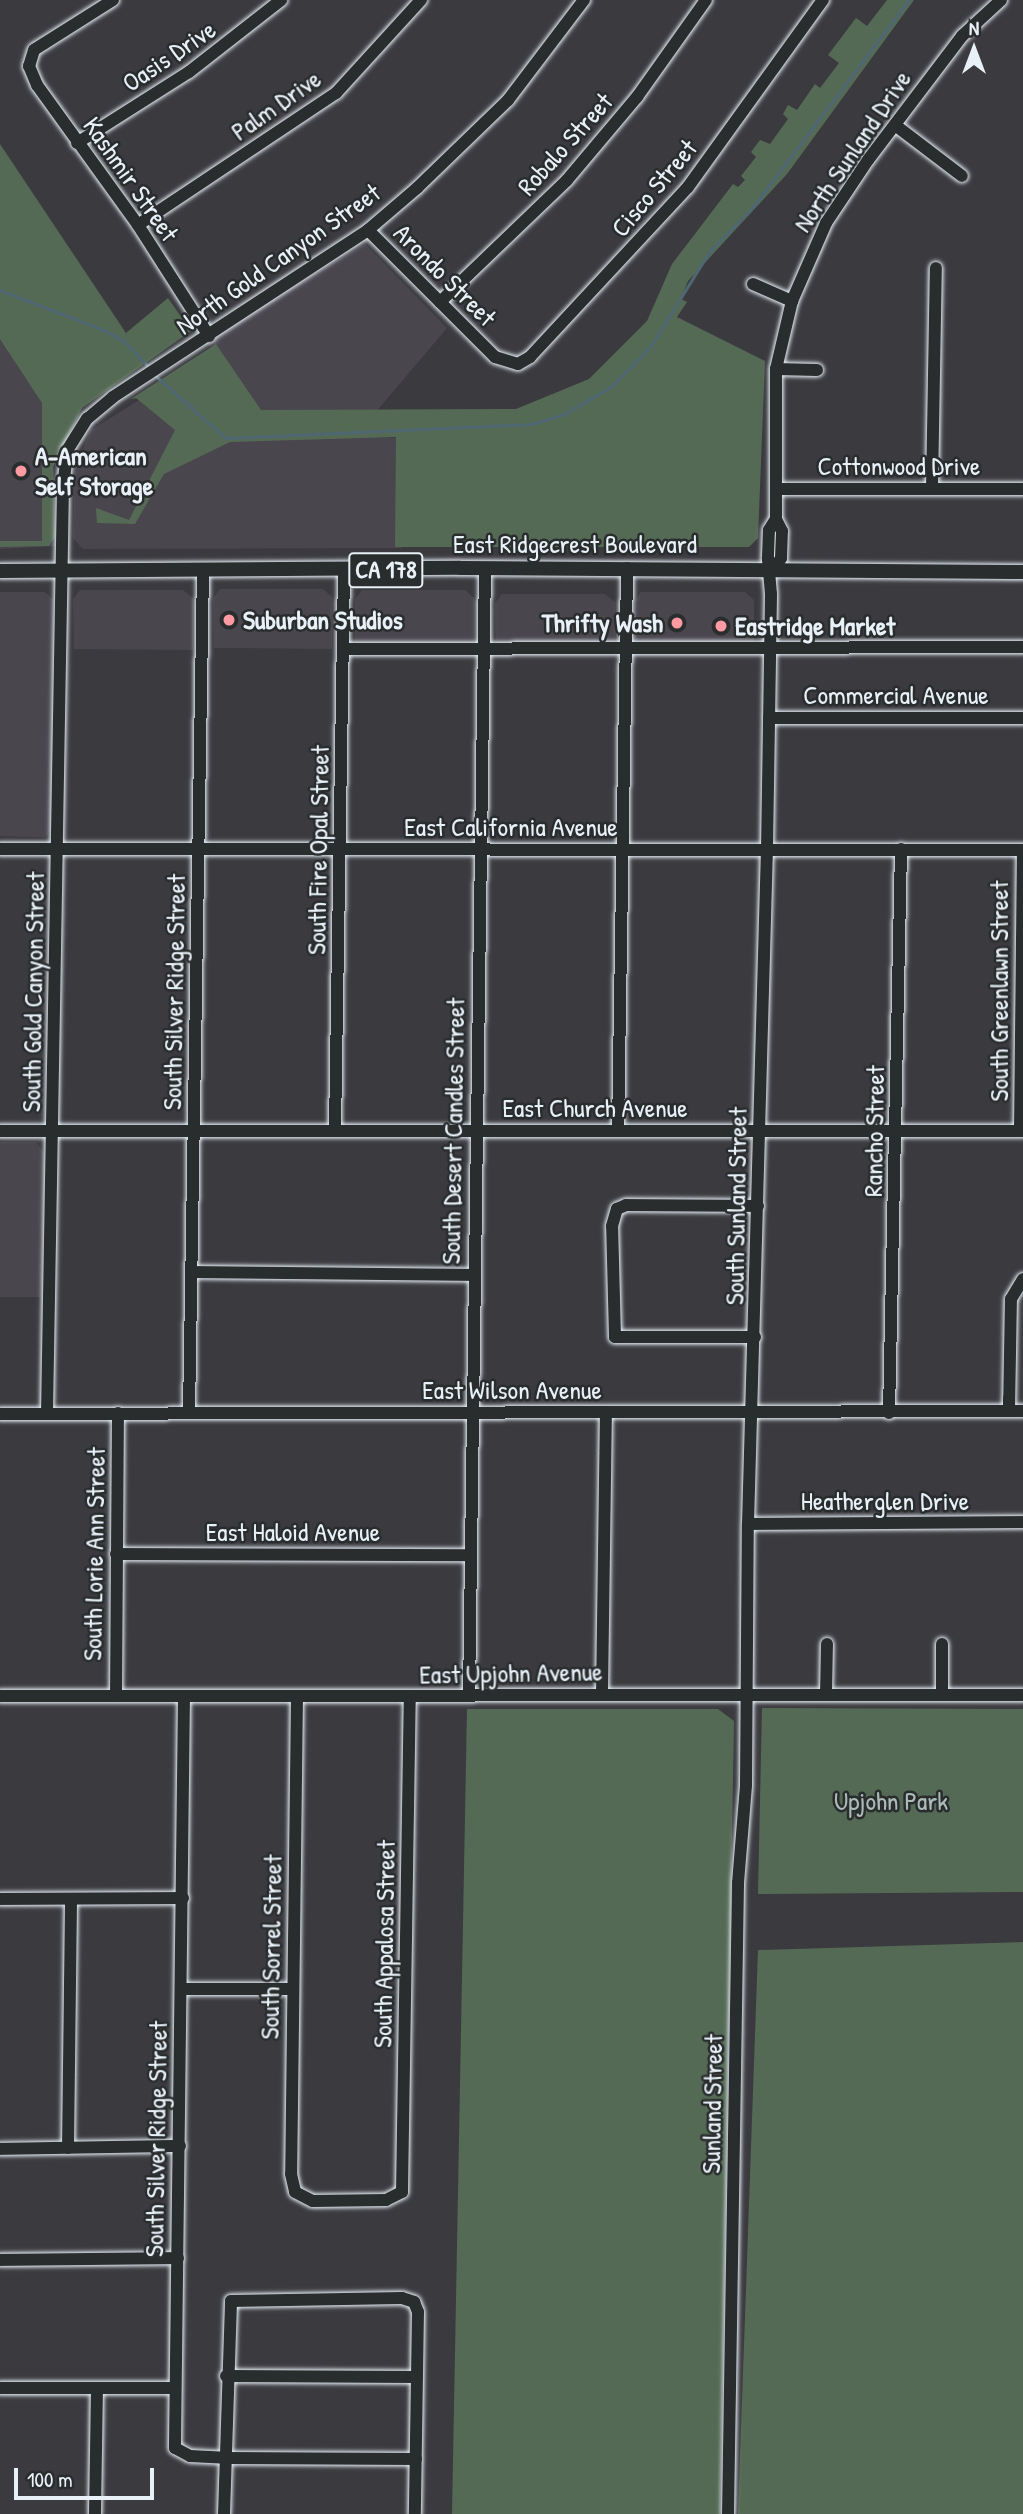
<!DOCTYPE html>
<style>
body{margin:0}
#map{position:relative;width:1023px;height:2514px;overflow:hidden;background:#3b3a3f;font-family:"Patrick Hand",sans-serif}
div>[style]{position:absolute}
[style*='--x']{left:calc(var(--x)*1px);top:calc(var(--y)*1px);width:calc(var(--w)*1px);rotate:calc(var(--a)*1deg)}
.built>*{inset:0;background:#4a464e}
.green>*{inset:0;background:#556a55}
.stream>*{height:2.5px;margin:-1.25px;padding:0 1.25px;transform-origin:1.25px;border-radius:1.25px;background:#4e6772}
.roads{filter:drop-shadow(0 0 2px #e8f1f8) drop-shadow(0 0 2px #e8f1f8)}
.minor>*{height:12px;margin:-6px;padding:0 6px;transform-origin:6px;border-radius:6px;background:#2a2d2e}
.major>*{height:14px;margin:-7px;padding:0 7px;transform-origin:7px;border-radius:7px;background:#2a2d2e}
.dots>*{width:19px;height:19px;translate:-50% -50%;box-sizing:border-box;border:4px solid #2a2d2e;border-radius:50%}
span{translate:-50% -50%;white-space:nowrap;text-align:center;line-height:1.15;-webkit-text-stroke:5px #2a2d2e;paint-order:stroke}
.shield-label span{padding:2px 5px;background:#2a2d2e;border:2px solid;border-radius:5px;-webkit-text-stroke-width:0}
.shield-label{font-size:24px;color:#e8f1f8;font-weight:700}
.street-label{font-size:26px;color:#e8f1f8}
.poi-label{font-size:26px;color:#e8f1f8;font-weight:700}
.left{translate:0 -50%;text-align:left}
.right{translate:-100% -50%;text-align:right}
.park-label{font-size:26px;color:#adbbb7}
.north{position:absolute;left:939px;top:14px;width:70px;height:70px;-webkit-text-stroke:5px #2a2d2e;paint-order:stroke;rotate:0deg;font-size:19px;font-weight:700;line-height:28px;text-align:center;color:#e8f1f8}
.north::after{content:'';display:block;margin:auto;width:24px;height:32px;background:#e8f1f8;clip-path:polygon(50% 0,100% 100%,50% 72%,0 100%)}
.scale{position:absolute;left:14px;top:2468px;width:140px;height:32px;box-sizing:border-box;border:4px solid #e8f1f8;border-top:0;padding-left:9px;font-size:21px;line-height:24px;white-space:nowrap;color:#e8f1f8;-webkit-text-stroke:5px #2a2d2e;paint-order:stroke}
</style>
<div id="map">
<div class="built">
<i style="clip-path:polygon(365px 244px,447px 328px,370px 419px,256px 413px,211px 337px)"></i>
<i style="clip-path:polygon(0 327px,52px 402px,56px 546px,0 549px)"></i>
<i style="clip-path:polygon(141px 399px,231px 433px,402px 438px,402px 548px,83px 549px,73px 538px,75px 467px,91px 430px)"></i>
<i style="clip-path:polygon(220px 589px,323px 589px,332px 597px,332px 649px,214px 648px,213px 598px)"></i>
<i style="clip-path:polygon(80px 590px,183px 590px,193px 598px,193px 650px,74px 649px,73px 599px)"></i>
<i style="clip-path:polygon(362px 590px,465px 590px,474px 598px,474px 650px,355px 649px,355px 599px)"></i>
<i style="clip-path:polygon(0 592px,45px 592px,53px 599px,52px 827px,46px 837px,0 836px)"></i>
<i style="clip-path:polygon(641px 592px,745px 592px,754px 600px,754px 652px,635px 651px,634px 601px)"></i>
<i style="clip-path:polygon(502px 594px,605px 594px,615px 602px,615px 654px,496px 653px,495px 603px)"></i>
<i style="clip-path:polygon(0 1142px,36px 1142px,45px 1154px,41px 1297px,0 1297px)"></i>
</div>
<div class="green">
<i style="clip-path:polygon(887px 0,914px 0,787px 174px,688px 281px,681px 299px,687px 302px,677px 317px,765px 361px,758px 538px,749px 547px,395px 547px,396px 437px,230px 442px,164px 474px,135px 524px,97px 523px,96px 508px,129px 520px,175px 430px,136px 398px,131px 399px,216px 344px,261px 410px,516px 409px,589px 379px,647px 321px,672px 264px,733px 184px,738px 187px,745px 180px,741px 176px,756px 157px,751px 152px,760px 140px,770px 144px,788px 119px,783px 114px,788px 105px,797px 110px,815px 84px,820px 88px,839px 63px,828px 55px,856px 18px,867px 26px)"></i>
<i style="clip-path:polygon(0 144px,126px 333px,168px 298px,191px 331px,82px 408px,53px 467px,55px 537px,49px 546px,0 547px,0 541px,42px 541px,42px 403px,0 339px)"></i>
<i style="clip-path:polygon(762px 1708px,1023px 1709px,1023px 1892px,758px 1894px)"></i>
<i style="clip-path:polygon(467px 1709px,718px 1709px,734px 1721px,720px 2514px,452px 2514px)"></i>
<i style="clip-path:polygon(1023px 1942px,1023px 2514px,738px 2514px,758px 1950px)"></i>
</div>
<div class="stream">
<i style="--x:0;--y:290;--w:114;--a:21.1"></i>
<i style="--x:106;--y:331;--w:21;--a:29"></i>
<i style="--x:124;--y:341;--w:37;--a:46"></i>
<i style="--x:156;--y:376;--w:94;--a:41.5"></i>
<i style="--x:226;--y:438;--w:306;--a:-2.6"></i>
<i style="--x:532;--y:424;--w:34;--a:-17"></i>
<i style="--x:564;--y:414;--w:54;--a:-29.9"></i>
<i style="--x:611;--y:387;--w:57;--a:-45.7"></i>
<i style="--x:651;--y:346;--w:110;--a:-58.3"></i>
<i style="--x:709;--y:252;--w:63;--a:-45.6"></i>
<i style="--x:753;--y:207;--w:259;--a:-53"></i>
</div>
<div class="roads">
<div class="minor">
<i style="--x:113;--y:0;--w:93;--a:147.7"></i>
<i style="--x:34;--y:50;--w:17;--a:107"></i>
<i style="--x:29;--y:66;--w:21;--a:67"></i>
<i style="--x:37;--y:85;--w:173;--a:54.2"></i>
<i style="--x:138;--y:225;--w:132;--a:57.4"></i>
<i style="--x:895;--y:125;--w:84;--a:37.3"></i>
<i style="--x:77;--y:143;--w:133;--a:-32.4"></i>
<i style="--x:189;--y:72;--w:117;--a:-38"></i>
<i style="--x:138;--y:225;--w:238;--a:-33.7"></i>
<i style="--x:336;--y:93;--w:126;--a:-47.6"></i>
<i style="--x:368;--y:230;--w:180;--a:45"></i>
<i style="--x:495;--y:357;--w:24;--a:17"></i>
<i style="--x:518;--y:364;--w:14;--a:-30"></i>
<i style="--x:530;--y:357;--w:232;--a:-47.1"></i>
<i style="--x:688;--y:187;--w:231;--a:-54.2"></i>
<i style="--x:753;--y:284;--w:43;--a:23.6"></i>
<i style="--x:440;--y:302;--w:176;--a:-43.8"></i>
<i style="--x:567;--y:180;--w:109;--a:-49.9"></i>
<i style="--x:637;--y:97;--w:119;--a:-54.6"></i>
<i style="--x:776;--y:369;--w:41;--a:1.4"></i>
<i style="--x:776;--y:489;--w:247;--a:0"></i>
<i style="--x:932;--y:489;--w:221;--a:-89"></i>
<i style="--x:771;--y:573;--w:18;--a:-56"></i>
<i style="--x:781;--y:558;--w:27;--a:-88"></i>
<i style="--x:782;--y:531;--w:13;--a:-117"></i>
<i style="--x:776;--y:519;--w:150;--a:-90"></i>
<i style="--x:776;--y:369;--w:70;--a:-76.8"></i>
<i style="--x:792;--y:301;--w:85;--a:-66.4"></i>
<i style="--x:826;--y:223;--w:76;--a:-56.3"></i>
<i style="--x:868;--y:160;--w:156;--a:-52.8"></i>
<i style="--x:962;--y:36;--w:53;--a:-42.7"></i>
<i style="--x:344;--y:649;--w:679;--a:-0.17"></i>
<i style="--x:769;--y:718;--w:254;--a:0"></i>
<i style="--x:0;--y:849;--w:1023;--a:0.06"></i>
<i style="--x:1021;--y:1114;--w:17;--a:93"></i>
<i style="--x:1020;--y:1131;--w:281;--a:-89.4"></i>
<i style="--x:335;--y:1130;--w:559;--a:-89.08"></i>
<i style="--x:0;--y:1131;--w:1023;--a:0"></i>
<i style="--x:618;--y:1131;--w:563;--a:-89.08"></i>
<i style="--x:195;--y:1272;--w:278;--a:0.6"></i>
<i style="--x:755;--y:1337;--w:140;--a:180"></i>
<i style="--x:615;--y:1337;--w:111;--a:-91.5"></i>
<i style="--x:612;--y:1226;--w:18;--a:-74"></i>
<i style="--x:617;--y:1209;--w:10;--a:-24"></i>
<i style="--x:626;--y:1205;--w:132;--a:0.4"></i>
<i style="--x:1009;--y:1398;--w:13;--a:90"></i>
<i style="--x:1009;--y:1411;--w:112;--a:-89"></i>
<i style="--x:1011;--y:1299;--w:23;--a:-59"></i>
<i style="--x:47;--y:1413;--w:926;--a:-89.01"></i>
<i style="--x:63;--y:487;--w:38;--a:-83"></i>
<i style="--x:68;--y:449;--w:36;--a:-58"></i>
<i style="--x:87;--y:419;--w:34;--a:-40"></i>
<i style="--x:113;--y:397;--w:305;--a:-33.2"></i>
<i style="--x:368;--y:230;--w:65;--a:-40.6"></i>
<i style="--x:417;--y:188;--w:127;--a:-44"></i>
<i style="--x:508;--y:100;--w:126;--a:-52.8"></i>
<i style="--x:189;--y:1413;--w:842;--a:-89.05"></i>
<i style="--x:889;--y:1413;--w:564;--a:-88.78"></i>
<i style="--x:0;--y:1414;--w:1023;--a:-0.17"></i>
<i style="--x:748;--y:1524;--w:275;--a:-0.4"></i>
<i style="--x:116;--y:1554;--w:354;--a:0.2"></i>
<i style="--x:602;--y:1694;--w:281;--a:-89.2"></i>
<i style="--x:826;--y:1695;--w:51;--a:-88.9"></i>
<i style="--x:942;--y:1695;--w:51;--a:-90"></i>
<i style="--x:0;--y:1696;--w:1023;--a:-0.06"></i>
<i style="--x:116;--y:1696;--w:283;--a:-89.6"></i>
<i style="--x:184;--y:1696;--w:752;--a:90.69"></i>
<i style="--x:175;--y:2448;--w:17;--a:28"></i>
<i style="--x:190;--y:2456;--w:35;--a:3"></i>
<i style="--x:225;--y:2458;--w:191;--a:0.3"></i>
<i style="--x:297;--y:1696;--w:478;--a:90.7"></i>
<i style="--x:291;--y:2174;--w:18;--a:77"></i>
<i style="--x:295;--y:2192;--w:20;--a:27"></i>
<i style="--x:313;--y:2201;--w:73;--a:-0.8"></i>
<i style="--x:386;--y:2200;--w:18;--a:-27"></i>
<i style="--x:402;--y:2192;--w:495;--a:-89.1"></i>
<i style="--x:469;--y:1696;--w:1128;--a:-89.19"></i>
<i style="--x:0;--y:1899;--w:183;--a:-0.3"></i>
<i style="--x:181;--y:1989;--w:112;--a:0"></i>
<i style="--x:68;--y:2148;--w:249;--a:-89.3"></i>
<i style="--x:0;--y:2149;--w:180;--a:-1"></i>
<i style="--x:0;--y:2260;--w:178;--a:-0.6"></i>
<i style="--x:226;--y:2376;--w:191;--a:0.3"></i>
<i style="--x:0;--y:2388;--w:175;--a:0"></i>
<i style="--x:95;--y:2514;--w:126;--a:-89.1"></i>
<i style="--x:224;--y:2514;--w:213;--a:-88.1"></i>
<i style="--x:231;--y:2301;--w:171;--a:-1"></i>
<i style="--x:402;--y:2298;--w:13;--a:18"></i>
<i style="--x:414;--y:2302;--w:11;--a:68"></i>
<i style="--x:418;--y:2312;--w:202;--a:90.9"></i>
<i style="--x:728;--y:2514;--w:631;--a:-89.09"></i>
<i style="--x:738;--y:1883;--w:98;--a:-85.3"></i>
<i style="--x:746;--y:1785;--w:261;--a:-89.6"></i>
<i style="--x:748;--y:1524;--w:674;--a:-88.39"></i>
<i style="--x:767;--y:850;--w:256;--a:-89.1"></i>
<i style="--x:771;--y:594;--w:37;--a:-95"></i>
<i style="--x:768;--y:557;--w:27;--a:-88"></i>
<i style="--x:769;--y:530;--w:13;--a:-58"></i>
</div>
<div class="major">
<i style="--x:0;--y:571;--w:460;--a:-0.4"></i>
<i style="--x:460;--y:568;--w:563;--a:0.41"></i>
</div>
</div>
<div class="dots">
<i style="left:21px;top:471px;background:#ff9aa2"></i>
<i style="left:229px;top:620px;background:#ff9aa2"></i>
<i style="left:677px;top:623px;background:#ff9aa2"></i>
<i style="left:721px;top:626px;background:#ff9aa2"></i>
</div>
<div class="shield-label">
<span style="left:386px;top:570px">CA 178</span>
</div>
<div class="street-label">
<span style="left:169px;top:56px;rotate:-34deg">Oasis Drive</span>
<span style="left:276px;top:105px;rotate:-35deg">Palm Drive</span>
<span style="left:565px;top:144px;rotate:-48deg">Robalo Street</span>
<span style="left:852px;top:151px;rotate:-56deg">North Sunland Drive</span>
<span style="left:131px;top:179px;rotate:55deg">Kashmir Street</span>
<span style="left:654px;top:188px;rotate:-50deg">Cisco Street</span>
<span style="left:278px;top:259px;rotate:-35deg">North Gold Canyon Street</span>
<span style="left:445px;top:275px;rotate:45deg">Arondo Street</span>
<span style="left:899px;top:466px">Cottonwood Drive</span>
<span style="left:575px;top:544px">East Ridgecrest Boulevard</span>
<span style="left:896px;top:695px">Commercial Avenue</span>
<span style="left:511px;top:827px">East California Avenue</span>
<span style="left:318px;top:850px;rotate:-89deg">South Fire Opal Street</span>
<span style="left:999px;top:991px;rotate:-90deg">South Greenlawn Street</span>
<span style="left:33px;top:992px;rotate:-89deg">South Gold Canyon Street</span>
<span style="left:174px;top:992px;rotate:-89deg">South Silver Ridge Street</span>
<span style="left:595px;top:1108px">East Church Avenue</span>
<span style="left:453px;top:1131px;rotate:-89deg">South Desert Candles Street</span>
<span style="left:874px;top:1131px;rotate:-89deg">Rancho Street</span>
<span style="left:736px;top:1206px;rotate:-89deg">South Sunland Street</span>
<span style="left:512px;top:1390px">East Wilson Avenue</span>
<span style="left:885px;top:1501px">Heatherglen Drive</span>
<span style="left:293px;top:1532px">East Haloid Avenue</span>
<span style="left:94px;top:1554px;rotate:-89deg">South Lorie Ann Street</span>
<span style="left:511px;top:1673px;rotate:-1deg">East Upjohn Avenue</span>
<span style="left:384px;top:1944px;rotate:-89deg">South Appalosa Street</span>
<span style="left:271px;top:1947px;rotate:-89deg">South Sorrel Street</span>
<span style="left:712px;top:2104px;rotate:-89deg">Sunland Street</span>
<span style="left:156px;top:2139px;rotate:-89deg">South Silver Ridge Street</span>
</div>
<div class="poi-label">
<span class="left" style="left:35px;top:471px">A-American<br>Self Storage</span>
<span class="left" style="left:243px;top:620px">Suburban Studios</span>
<span class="right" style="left:663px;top:623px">Thrifty Wash</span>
<span class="left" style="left:735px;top:626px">Eastridge Market</span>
</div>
<div class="park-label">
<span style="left:891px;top:1801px">Upjohn Park</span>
</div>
<div class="north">N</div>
<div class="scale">100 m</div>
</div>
